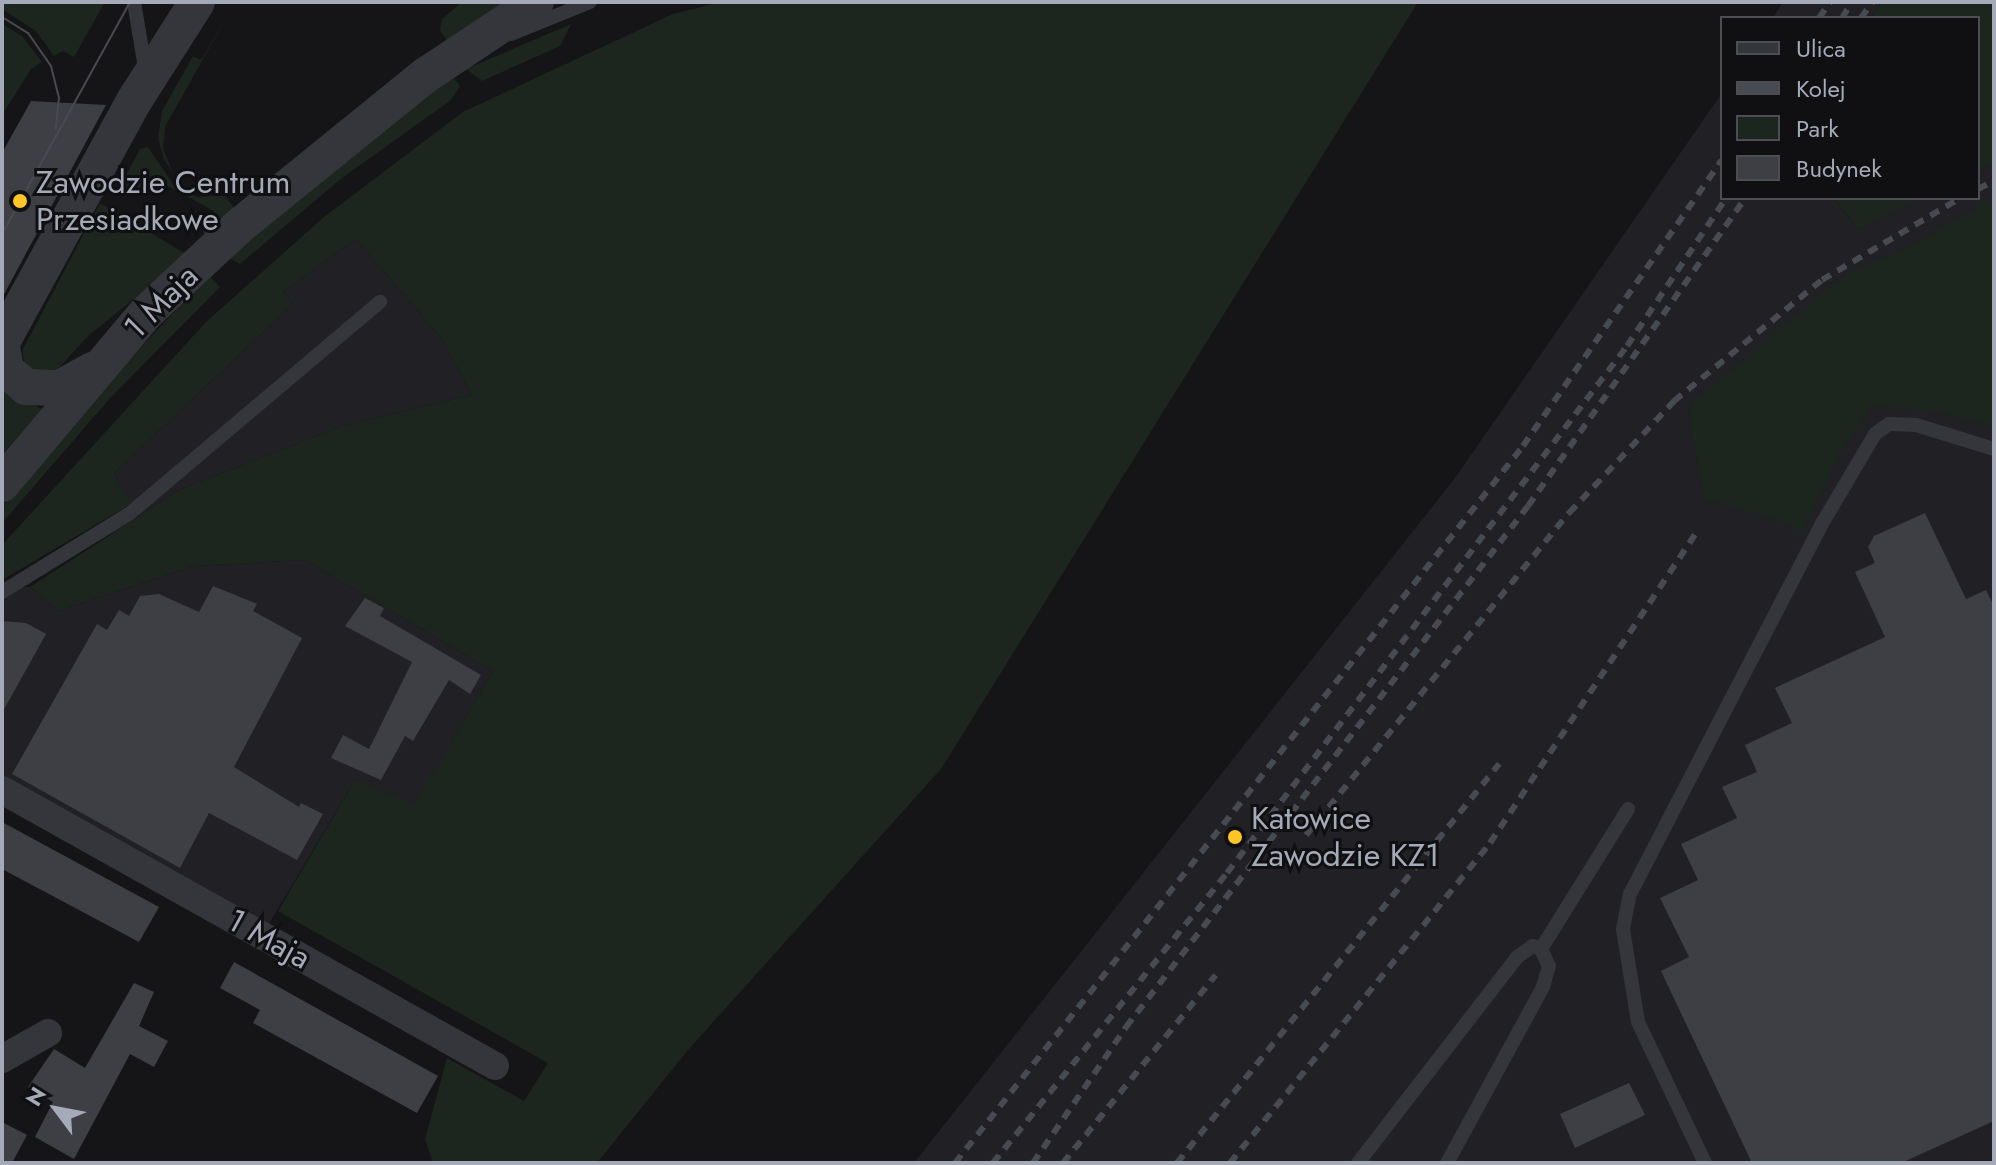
<!DOCTYPE html>
<style>
body{margin:0}
#map{position:relative;width:1996px;height:1165px;overflow:hidden;background:#151517;font-family:Jost,sans-serif}
div>[style]{position:absolute}
[style*='--x']{left:calc(var(--x)*1px);top:calc(var(--y)*1px);width:calc(var(--w)*1px);rotate:calc(var(--a)*1deg)}
.built>*{inset:0;background:#212024}
.green>*{inset:0;background:#1c251e}
.building>*{inset:0;background:#3e3f44}
.service>*{height:14px;margin:-7px;padding:0 7px;transform-origin:7px;border-radius:7px;background:#35363c}
.minor>*{height:28px;margin:-14px;padding:0 14px;transform-origin:14px;border-radius:14px;background:#35363c}
.tertiary>*{height:36px;margin:-18px;padding:0 18px;transform-origin:18px;border-radius:18px;background:#35363c}
.tram>*{height:2px;margin:-1px;padding:0 1px;transform-origin:1px;border-radius:1px;background:#484a51}
.rail>*{height:6px;margin-top:-3px;transform-origin:0;background:repeating-linear-gradient(90deg,#484a51 0 10px,transparent 0 18px)}
.dots>*{width:22px;height:22px;translate:-50% -50%;box-sizing:border-box;border:4px solid #101012;border-radius:50%}
span{translate:-50% -50%;white-space:nowrap;text-align:center;line-height:1.15;-webkit-text-stroke:6px #101012;paint-order:stroke}
.poi-label{font-size:32px;color:#a5aab8}
.left{translate:0 -50%;text-align:left}
.street-label{font-size:32px;color:#a5aab8}
.frame{position:absolute;inset:0;border:4px solid #a5aab8;pointer-events:none}
.legend{position:absolute;left:1720px;top:16px;width:260px;height:184px;box-sizing:border-box;background:#101012;border:2px solid #4c4e54;margin:0;padding:10px 14px;list-style:none;font-size:24px;color:#a5aab8}
.legend li{display:flex;align-items:center;gap:16px;height:40px}
.legend b{width:40px;border:2px solid #4c4e54}
.north{position:absolute;left:16px;top:1069px;width:80px;height:80px;-webkit-text-stroke:6px #101012;paint-order:stroke;rotate:302deg;font-size:22px;font-weight:700;line-height:32px;text-align:center;color:#a5aab8}
.north::after{content:'';display:block;margin:auto;width:28px;height:36px;background:#a5aab8;clip-path:polygon(50% 0,100% 100%,50% 72%,0 100%)}
</style>
<div id="map">
<div class="built">
<i style="clip-path:polygon(1783px 2px,1882px 2px,1871px 18px,1773px 18px)"></i>
<i style="clip-path:polygon(1722px 93px,1722px 198px,1834px 198px,1858px 229px,1885px 198px,1978px 198px,1978px 122px,1994px 117px,1994px 1163px,914px 1163px,1455px 478px)"></i>
<i style="clip-path:polygon(356px 239px,442px 339px,472px 395px,342px 426px,179px 490px,137px 517px,114px 473px,293px 304px,283px 292px)"></i>
<i style="clip-path:polygon(305px 560px,493px 671px,415px 805px,355px 780px,267px 927px,2px 776px,2px 586px,30px 587px,58px 611px,194px 566px)"></i>
</div>
<div class="green">
<i style="clip-path:polygon(2px 2px,105px 2px,74px 57px,63px 51px,54px 56px,36px 31px,2px 9px)"></i>
<i style="clip-path:polygon(462px 2px,513px 2px,449px 44px,440px 30px,442px 19px)"></i>
<i style="clip-path:polygon(721px 2px,1418px 2px,941px 769px,688px 1050px,597px 1163px,433px 1163px,425px 1139px,447px 1058px,524px 1101px,548px 1063px,278px 911px,355px 780px,415px 804px,493px 671px,305px 560px,194px 566px,58px 611px,30px 587px,179px 490px,342px 426px,472px 395px,442px 339px,356px 239px,283px 292px,293px 304px,114px 473px,131px 504px,2px 580px,2px 545px,206px 322px,324px 217px,463px 112px,673px 14px)"></i>
<i style="clip-path:polygon(1882px 2px,1994px 2px,1994px 162px,1978px 170px,1978px 18px,1871px 18px)"></i>
<i style="clip-path:polygon(227px 16px,165px 127px,163px 149px,173px 173px,164px 159px,158px 138px,162px 111px,193px 56px,201px 60px)"></i>
<i style="clip-path:polygon(2px 24px,22px 36px,42px 62px,31px 69px,4px 112px)"></i>
<i style="clip-path:polygon(571px 24px,560px 46px,482px 81px,466px 69px)"></i>
<i style="clip-path:polygon(452px 76px,460px 86px,451px 100px,342px 178px,240px 264px,227px 257px)"></i>
<i style="clip-path:polygon(148px 147px,173px 184px,197px 197px,224px 195px,236px 210px,207px 236px,203px 232px,214px 211px,149px 176px,137px 196px,120px 187px,140px 149px)"></i>
<i style="clip-path:polygon(1994px 197px,1994px 427px,1932px 411px,1872px 406px,1843px 449px,1802px 532px,1776px 519px,1704px 500px,1688px 406px,1845px 275px,1918px 242px)"></i>
<i style="clip-path:polygon(1834px 198px,1922px 198px,1858px 229px)"></i>
<i style="clip-path:polygon(100px 203px,188px 255px,88px 336px,53px 374px,26px 372px,22px 351px)"></i>
<i style="clip-path:polygon(209px 275px,220px 287px,112px 396px,2px 523px,2px 506px,68px 425px)"></i>
<i style="clip-path:polygon(2px 389px,42px 409px,2px 460px)"></i>
</div>
<div class="building">
<i style="clip-path:polygon(31px 101px,106px 105px,2px 298px,2px 153px)"></i>
<i style="clip-path:polygon(1925px 513px,1966px 599px,1986px 590px,1994px 606px,1994px 1121px,1901px 1163px,1752px 1163px,1661px 971px,1689px 957px,1660px 898px,1698px 880px,1681px 844px,1737px 818px,1722px 787px,1757px 772px,1745px 745px,1792px 723px,1775px 688px,1885px 637px,1855px 572px,1875px 563px,1868px 547px,1874px 536px)"></i>
<i style="clip-path:polygon(213px 586px,257px 604px,253px 611px,302px 638px,234px 767px,299px 807px,301px 803px,323px 814px,297px 860px,209px 813px,180px 868px,12px 774px,97px 624px,107px 630px,119px 610px,129px 616px,140px 596px,159px 594px,199px 612px)"></i>
<i style="clip-path:polygon(365px 598px,384px 608px,380px 616px,481px 675px,470px 694px,449px 680px,413px 741px,405px 736px,381px 780px,331px 758px,343px 735px,369px 749px,412px 662px,345px 626px)"></i>
<i style="clip-path:polygon(2px 621px,26px 623px,46px 634px,2px 713px)"></i>
<i style="clip-path:polygon(2px 822px,159px 907px,139px 942px,2px 869px)"></i>
<i style="clip-path:polygon(234px 962px,438px 1076px,417px 1113px,253px 1023px,260px 1010px,220px 988px)"></i>
<i style="clip-path:polygon(134px 983px,154px 992px,139px 1026px,168px 1041px,154px 1067px,130px 1054px,74px 1159px,35px 1137px,53px 1102px,28px 1087px,54px 1049px,85px 1068px)"></i>
<i style="clip-path:polygon(1629px 1083px,1645px 1115px,1575px 1148px,1560px 1114px)"></i>
<i style="clip-path:polygon(2px 1122px,27px 1135px,12px 1163px,2px 1163px)"></i>
</div>
<div class="service">
<i style="--x:134;--y:2;--w:67;--a:80.5"></i>
<i style="--x:511;--y:34;--w:85;--a:-22.1"></i>
<i style="--x:2;--y:592;--w:149;--a:-31.6"></i>
<i style="--x:129;--y:514;--w:329;--a:-40.2"></i>
<i style="--x:1541;--y:949;--w:165;--a:-58.1"></i>
<i style="--x:1358;--y:1163;--w:260;--a:-52.3"></i>
<i style="--x:1517;--y:957;--w:19;--a:-35"></i>
<i style="--x:1533;--y:946;--w:9;--a:21"></i>
<i style="--x:1541;--y:949;--w:19;--a:65"></i>
<i style="--x:1549;--y:966;--w:22;--a:106"></i>
<i style="--x:1543;--y:987;--w:200;--a:118.6"></i>
<i style="--x:1705;--y:1163;--w:156;--a:-115.4"></i>
<i style="--x:1638;--y:1022;--w:94;--a:-99.2"></i>
<i style="--x:1623;--y:929;--w:36;--a:-79"></i>
<i style="--x:1630;--y:894;--w:419;--a:-62.6"></i>
<i style="--x:1823;--y:522;--w:102;--a:-59.4"></i>
<i style="--x:1875;--y:434;--w:17;--a:-36"></i>
<i style="--x:1889;--y:424;--w:27;--a:2"></i>
<i style="--x:1916;--y:425;--w:82;--a:17.1"></i>
</div>
<div class="minor">
<i style="--x:2;--y:790;--w:565;--a:29.24"></i>
<i style="--x:2;--y:1059;--w:53;--a:-29.5"></i>
</div>
<div class="tertiary">
<i style="--x:2;--y:342;--w:275;--a:-61.3"></i>
<i style="--x:134;--y:101;--w:117;--a:-57.5"></i>
<i style="--x:2;--y:347;--w:23;--a:80"></i>
<i style="--x:6;--y:370;--w:26;--a:40"></i>
<i style="--x:26;--y:387;--w:34;--a:2"></i>
<i style="--x:60;--y:388;--w:38;--a:-29"></i>
<i style="--x:2;--y:484;--w:225;--a:-49.9"></i>
<i style="--x:147;--y:312;--w:125;--a:-43"></i>
<i style="--x:238;--y:227;--w:242;--a:-39"></i>
<i style="--x:426;--y:75;--w:132;--a:-33.6"></i>
</div>
<div class="tram">
<i style="--x:2;--y:17;--w:31;--a:32"></i>
<i style="--x:28;--y:33;--w:40;--a:55.1"></i>
<i style="--x:51;--y:66;--w:33;--a:76"></i>
<i style="--x:59;--y:98;--w:31;--a:96"></i>
<i style="--x:2;--y:234;--w:265;--a:-61.1"></i>
</div>
<div class="rail">
<i style="--x:1819;--y:18;--w:19;--a:-55"></i>
<i style="--x:1842;--y:18;--w:19;--a:-58"></i>
<i style="--x:1861;--y:18;--w:19;--a:-55"></i>
<i style="--x:1978;--y:189;--w:18;--a:-27"></i>
<i style="--x:1306;--y:835;--w:416;--a:-50.8"></i>
<i style="--x:1569;--y:513;--w:154;--a:-46.8"></i>
<i style="--x:1674;--y:401;--w:191;--a:-39.3"></i>
<i style="--x:1822;--y:280;--w:161;--a:-30.7"></i>
<i style="--x:955;--y:1163;--w:915;--a:-51.61"></i>
<i style="--x:1523;--y:446;--w:348;--a:-55.2"></i>
<i style="--x:993;--y:1163;--w:373;--a:-51.1"></i>
<i style="--x:1227;--y:873;--w:662;--a:-52.8"></i>
<i style="--x:1627;--y:346;--w:178;--a:-56.2"></i>
<i style="--x:1033;--y:1163;--w:165;--a:-55.6"></i>
<i style="--x:1126;--y:1027;--w:658;--a:-52.35"></i>
<i style="--x:1528;--y:506;--w:377;--a:-54.8"></i>
<i style="--x:1063;--y:1163;--w:242;--a:-50.9"></i>
<i style="--x:1177;--y:1163;--w:513;--a:-51.1"></i>
<i style="--x:1230;--y:1163;--w:412;--a:-50.9"></i>
<i style="--x:1490;--y:843;--w:374;--a:-56.4"></i>
</div>
<div class="dots">
<i style="left:20px;top:201px;background:#fdc526"></i>
<i style="left:1235px;top:837px;background:#fdc526"></i>
</div>
<div class="poi-label">
<span class="left" style="left:36px;top:201px">Zawodzie Centrum<br>Przesiadkowe</span>
<span class="left" style="left:1251px;top:837px">Katowice<br>Zawodzie KZ1</span>
</div>
<div class="street-label">
<span style="left:161px;top:302px;rotate:-45deg">1 Maja</span>
<span style="left:269px;top:939px;rotate:29deg">1 Maja</span>
</div>
<div class="frame"></div>
<ul class="legend">
<li><b style="height:10px;background:#35363c"></b>Ulica</li>
<li><b style="height:10px;background:#484a51"></b>Kolej</li>
<li><b style="height:22px;background:#1c251e"></b>Park</li>
<li><b style="height:22px;background:#3e3f44"></b>Budynek</li>
</ul>
<div class="north">N</div>
</div>
